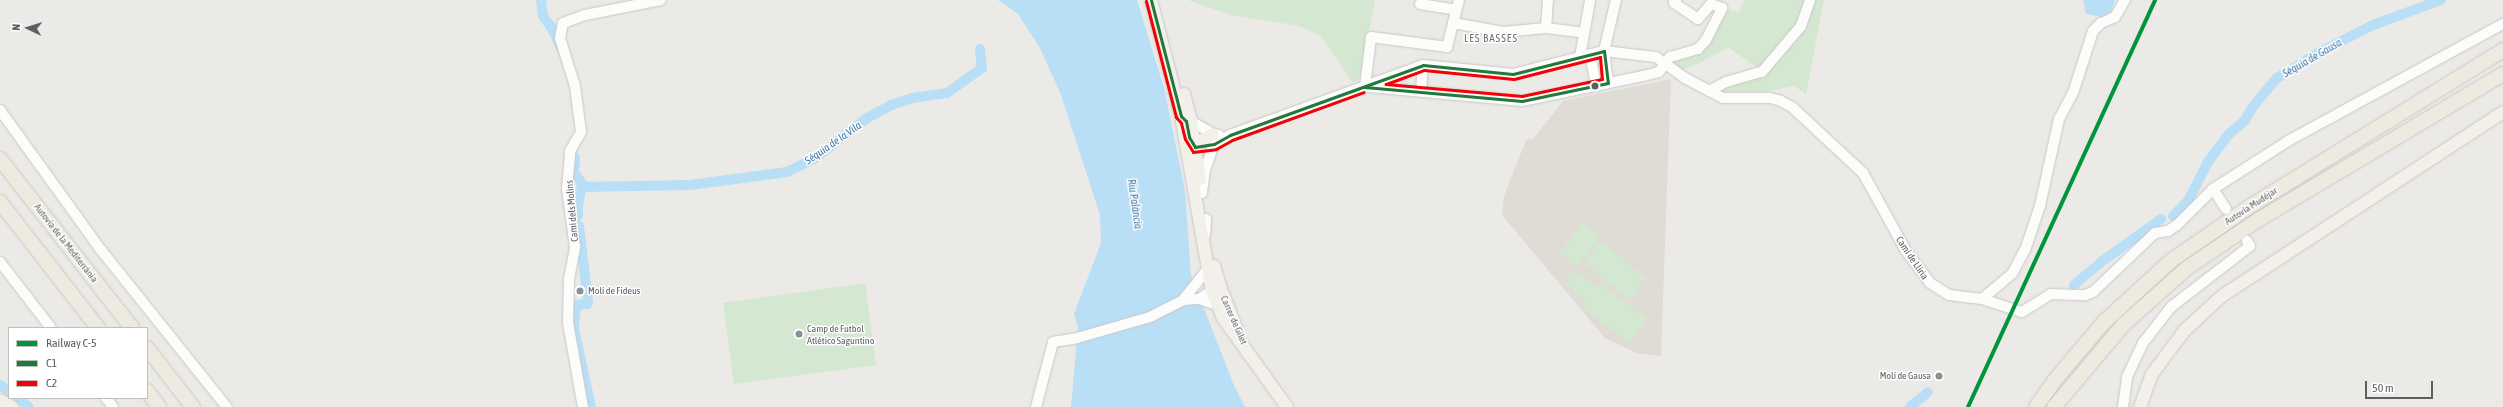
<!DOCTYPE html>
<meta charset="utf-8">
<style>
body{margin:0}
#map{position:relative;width:2503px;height:407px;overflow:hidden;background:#ebeae6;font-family:"Asap Condensed",sans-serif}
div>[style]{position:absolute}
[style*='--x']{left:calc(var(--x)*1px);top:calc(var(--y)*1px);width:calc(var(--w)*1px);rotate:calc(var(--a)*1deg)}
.education>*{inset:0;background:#dfdcd5}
.green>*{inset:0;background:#d4e7d1}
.water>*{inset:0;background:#b9dff6}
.canal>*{height:10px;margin:-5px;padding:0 5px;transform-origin:5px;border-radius:5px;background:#b9dff6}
.roads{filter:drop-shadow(0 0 1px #c8c8c8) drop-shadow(0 0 1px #c8c8c8)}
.minor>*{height:10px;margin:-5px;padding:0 5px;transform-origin:5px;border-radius:5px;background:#fcfcfb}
.major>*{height:12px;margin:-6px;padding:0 6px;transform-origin:6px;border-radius:6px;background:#f2f0e8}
.highway>*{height:14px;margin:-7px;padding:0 7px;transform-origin:7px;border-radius:7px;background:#eeeae0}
.bus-1>*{height:3px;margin:-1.5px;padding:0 1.5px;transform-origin:1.5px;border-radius:1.5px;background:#21793c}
.bus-2>*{height:3px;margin:-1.5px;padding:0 1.5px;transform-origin:1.5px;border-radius:1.5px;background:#f40006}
.rail-1>*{height:4px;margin:-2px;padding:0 2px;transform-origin:2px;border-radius:2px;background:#00953b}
.dots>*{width:11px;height:11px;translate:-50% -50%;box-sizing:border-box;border:2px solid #fff;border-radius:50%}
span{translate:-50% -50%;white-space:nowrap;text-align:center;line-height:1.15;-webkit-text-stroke:3px #fff;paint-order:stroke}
.street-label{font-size:10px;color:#5b5f64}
.poi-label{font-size:10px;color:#5b5f64}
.left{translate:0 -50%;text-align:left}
.right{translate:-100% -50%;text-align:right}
.neighbourhood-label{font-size:11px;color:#6c7175;letter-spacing:1px}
.water-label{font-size:11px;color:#3f76a6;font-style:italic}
.legend{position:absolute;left:8px;top:327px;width:140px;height:72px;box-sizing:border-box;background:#fff;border:1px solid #bdbfc1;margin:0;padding:5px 7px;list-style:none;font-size:12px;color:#5b5f64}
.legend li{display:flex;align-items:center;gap:8px;height:20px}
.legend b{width:20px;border:1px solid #bdbfc1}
.north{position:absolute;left:8px;top:8px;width:40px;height:40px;-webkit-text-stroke:3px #fff;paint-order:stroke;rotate:274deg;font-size:11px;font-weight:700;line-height:16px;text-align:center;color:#5b5f64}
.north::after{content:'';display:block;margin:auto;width:14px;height:18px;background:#5b5f64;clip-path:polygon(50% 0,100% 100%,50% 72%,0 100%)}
.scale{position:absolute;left:2365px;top:381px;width:68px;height:18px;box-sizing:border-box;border:2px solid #5b5f64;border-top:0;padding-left:5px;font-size:12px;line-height:14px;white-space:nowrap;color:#5b5f64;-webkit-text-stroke:3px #fff;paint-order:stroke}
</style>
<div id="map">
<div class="education">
<i style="clip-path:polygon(1671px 79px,1661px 356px,1637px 353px,1605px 338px,1502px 215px,1504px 196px,1526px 140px,1533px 139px,1563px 101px)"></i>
</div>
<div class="green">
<i style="clip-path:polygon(1188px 0,1375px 0,1360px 77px,1353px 83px,1322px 37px,1300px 26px,1231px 15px)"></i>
<i style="clip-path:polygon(1744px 0,1824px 0,1806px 94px,1794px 86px,1764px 92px,1709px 91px,1762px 71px,1728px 47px,1698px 64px,1676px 71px,1666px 64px,1698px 49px,1722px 8px,1739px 13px)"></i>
<i style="clip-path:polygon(1583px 223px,1600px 238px,1577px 267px,1559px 253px)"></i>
<i style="clip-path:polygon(1601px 241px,1646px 278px,1629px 300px,1584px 263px)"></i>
<i style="clip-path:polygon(1574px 270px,1596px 287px,1601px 283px,1647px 319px,1629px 343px,1582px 307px,1586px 301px,1564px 283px)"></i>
<i style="clip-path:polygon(865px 283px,876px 365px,734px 384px,723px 303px)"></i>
</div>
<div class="water">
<i style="clip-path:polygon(998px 0,1137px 0,1164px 88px,1185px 191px,1191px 275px,1233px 383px,1245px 407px,1071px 407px,1078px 327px,1074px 314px,1101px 243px,1100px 215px,1061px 95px,1040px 48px,1018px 14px)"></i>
<i style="clip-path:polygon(2083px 0,2115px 0,2111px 11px,2103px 17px,2086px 14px)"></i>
</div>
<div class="canal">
<i style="--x:541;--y:0;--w:16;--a:83"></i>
<i style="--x:543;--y:16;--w:17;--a:54"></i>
<i style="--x:553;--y:30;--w:20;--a:66"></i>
<i style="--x:575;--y:157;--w:15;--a:94"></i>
<i style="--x:574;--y:172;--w:14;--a:56"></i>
<i style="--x:582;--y:184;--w:22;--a:100"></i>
<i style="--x:578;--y:206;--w:10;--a:90"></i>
<i style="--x:582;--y:187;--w:108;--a:-1.1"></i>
<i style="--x:690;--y:185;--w:98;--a:-7.6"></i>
<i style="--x:787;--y:172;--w:30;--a:-26"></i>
<i style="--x:814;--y:159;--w:67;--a:-37.7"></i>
<i style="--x:867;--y:118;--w:27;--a:-28"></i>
<i style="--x:891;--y:105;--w:22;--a:-18"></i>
<i style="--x:912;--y:98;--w:35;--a:-8"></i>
<i style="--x:947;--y:93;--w:43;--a:-35.5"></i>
<i style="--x:982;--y:68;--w:19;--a:-96"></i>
<i style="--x:2173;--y:216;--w:21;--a:-45"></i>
<i style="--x:2188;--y:201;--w:44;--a:-62.9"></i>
<i style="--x:2208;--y:162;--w:34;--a:-53"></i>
<i style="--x:2228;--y:135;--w:23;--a:-41"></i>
<i style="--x:2245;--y:120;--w:17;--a:-59"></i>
<i style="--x:2254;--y:105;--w:35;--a:-50"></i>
<i style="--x:2277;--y:78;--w:48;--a:-31.4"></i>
<i style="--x:2318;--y:53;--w:62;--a:-27"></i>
<i style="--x:2373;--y:25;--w:72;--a:-20.2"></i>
<i style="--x:579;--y:226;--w:77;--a:83.2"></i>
<i style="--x:588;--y:302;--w:2;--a:117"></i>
<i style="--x:587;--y:304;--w:11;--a:175"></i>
<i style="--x:576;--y:305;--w:23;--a:95"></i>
<i style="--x:574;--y:328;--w:81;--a:77.9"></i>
<i style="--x:2074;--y:285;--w:35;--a:-40"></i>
<i style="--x:2101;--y:262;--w:74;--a:-35.6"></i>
<i style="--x:0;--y:385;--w:11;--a:34"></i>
<i style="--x:19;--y:398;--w:13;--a:42"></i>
<i style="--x:1910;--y:407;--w:23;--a:-40"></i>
</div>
<div class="roads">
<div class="minor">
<i style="--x:1420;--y:4;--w:36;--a:9"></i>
<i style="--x:1453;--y:23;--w:51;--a:10.2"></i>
<i style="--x:1503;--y:32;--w:43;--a:-5.3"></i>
<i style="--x:1546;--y:28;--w:38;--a:7"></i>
<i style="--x:1546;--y:28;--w:28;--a:-86"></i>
<i style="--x:1590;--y:54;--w:33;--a:79"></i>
<i style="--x:1580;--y:57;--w:58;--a:-80"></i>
<i style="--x:1608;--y:83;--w:32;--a:-97"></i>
<i style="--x:1604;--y:51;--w:52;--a:-76.8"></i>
<i style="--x:1365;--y:87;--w:50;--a:-83.2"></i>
<i style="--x:1371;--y:37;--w:77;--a:7.5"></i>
<i style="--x:1447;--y:47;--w:49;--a:-75.7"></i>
<i style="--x:1369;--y:87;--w:154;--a:5.2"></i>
<i style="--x:1522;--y:101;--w:124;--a:-11.7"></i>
<i style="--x:1643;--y:76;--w:16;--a:-14"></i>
<i style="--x:1659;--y:72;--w:19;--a:-54"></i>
<i style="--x:1670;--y:57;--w:29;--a:-16"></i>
<i style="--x:1698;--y:49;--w:12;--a:-48"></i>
<i style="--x:1706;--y:40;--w:36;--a:-63"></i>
<i style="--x:1722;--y:8;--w:12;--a:-160"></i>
<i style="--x:1711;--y:4;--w:20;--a:131"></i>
<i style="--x:1698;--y:19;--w:29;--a:-146"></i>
<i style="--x:1674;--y:3;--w:4;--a:-56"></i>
<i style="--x:1421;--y:91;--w:26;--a:-86"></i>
<i style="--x:1709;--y:91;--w:19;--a:-28"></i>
<i style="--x:1726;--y:82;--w:37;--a:-16"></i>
<i style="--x:1762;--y:72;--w:60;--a:-49.7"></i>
<i style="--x:1801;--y:26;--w:28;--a:-71"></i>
<i style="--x:0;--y:110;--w:173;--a:54.2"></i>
<i style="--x:101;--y:250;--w:201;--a:51.3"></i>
<i style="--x:1191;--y:121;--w:26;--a:31"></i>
<i style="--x:1213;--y:134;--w:6;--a:9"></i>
<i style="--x:2213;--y:189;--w:24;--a:57"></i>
<i style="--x:1202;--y:193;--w:23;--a:-83"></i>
<i style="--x:1205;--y:170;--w:28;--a:-71"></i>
<i style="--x:1214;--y:144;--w:18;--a:-29"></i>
<i style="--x:1230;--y:135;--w:205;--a:-19.9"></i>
<i style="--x:1423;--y:65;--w:90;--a:5.7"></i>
<i style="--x:1513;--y:74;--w:94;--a:-14.2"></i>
<i style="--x:1604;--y:51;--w:52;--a:6.6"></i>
<i style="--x:1656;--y:57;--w:36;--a:36"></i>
<i style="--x:1685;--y:78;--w:43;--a:27.8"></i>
<i style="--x:1723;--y:98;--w:47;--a:0"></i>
<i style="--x:1770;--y:98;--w:11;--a:15"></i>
<i style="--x:1781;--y:101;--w:13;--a:29"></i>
<i style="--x:1792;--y:107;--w:97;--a:42.9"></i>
<i style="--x:1863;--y:173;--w:89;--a:61.1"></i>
<i style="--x:1906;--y:251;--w:40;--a:53"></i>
<i style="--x:1930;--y:283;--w:22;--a:32"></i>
<i style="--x:1949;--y:295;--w:33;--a:7"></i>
<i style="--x:1982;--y:299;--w:42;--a:18"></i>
<i style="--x:2022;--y:312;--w:34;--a:-32"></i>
<i style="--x:2051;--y:294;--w:34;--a:2"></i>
<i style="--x:2085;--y:295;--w:9;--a:-21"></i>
<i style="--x:2093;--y:292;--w:86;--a:-43.6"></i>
<i style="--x:2155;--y:233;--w:13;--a:-9"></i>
<i style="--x:2168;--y:231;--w:11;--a:-34"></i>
<i style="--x:2177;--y:225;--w:51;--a:-45"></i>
<i style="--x:2213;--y:189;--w:89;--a:-32.6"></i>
<i style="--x:2288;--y:141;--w:245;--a:-28.6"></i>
<i style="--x:1205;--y:235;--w:16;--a:-86"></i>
<i style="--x:0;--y:262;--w:83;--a:52.3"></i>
<i style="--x:1207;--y:270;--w:38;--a:129"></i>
<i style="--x:1183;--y:300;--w:16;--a:-4"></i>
<i style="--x:1199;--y:299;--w:19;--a:18"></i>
<i style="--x:1199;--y:299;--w:15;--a:-32"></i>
<i style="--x:1212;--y:291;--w:7;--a:-82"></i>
<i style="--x:1982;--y:299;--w:39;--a:-40"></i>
<i style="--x:2012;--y:274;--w:27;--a:-62"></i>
<i style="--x:2025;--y:250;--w:46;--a:-71.2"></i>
<i style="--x:2040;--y:206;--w:89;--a:-77.7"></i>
<i style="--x:2059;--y:119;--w:30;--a:-62"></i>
<i style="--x:2073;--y:93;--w:65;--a:-72.1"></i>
<i style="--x:2093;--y:31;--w:11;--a:-45"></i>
<i style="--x:2101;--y:23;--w:15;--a:-23"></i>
<i style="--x:2115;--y:17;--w:20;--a:-60"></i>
<i style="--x:106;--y:398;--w:11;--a:52"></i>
<i style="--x:583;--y:407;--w:85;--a:-100.1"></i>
<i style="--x:568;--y:323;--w:44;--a:-88.7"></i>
<i style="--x:569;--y:279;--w:33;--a:-79"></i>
<i style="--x:575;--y:247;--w:59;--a:-97.9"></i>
<i style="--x:567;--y:189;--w:38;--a:-85"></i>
<i style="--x:570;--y:151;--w:22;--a:-60"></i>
<i style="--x:581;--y:132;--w:46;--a:-97.4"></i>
<i style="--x:575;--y:86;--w:50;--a:-107.4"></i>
<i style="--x:560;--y:38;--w:15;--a:-79"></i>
<i style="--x:563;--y:23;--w:23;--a:-20"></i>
<i style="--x:585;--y:15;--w:77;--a:-11.2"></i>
<i style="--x:1036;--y:407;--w:67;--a:-75.3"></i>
<i style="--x:1053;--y:342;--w:24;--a:-9"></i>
<i style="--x:1077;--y:338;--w:76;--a:-16"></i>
<i style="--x:1150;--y:317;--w:37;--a:-27"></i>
<i style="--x:2123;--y:407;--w:30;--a:-82"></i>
<i style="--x:2127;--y:377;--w:38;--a:-65"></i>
<i style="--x:2143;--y:343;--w:46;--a:-52.1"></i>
<i style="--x:2171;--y:307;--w:100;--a:-37.7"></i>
<i style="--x:2250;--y:246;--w:6;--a:-121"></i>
</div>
<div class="major">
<i style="--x:1151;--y:0;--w:120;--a:75.5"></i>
<i style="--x:1181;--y:116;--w:178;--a:80"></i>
<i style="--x:1212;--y:291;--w:29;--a:68"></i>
<i style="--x:1223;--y:318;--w:110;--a:54.3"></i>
<i style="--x:1184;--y:94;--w:28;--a:75"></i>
<i style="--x:1191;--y:121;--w:59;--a:81.2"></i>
<i style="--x:1193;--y:153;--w:11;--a:-68"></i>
<i style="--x:1197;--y:143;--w:18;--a:-29"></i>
<i style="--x:1214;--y:266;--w:24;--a:73"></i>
<i style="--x:1221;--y:289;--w:41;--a:68.5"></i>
<i style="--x:0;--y:400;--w:14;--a:30"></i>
<i style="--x:2140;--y:407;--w:35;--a:-70"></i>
<i style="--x:2152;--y:374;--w:55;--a:-53.1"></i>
<i style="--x:2185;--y:330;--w:50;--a:-42.6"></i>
<i style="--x:2222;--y:296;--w:336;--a:-33.2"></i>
</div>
<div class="highway">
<i style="--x:0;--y:159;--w:214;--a:52"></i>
<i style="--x:0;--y:202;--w:160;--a:52.1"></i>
<i style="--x:147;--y:348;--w:75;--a:52.1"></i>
<i style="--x:147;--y:391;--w:20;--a:53"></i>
<i style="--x:2036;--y:407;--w:32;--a:-55"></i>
<i style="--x:2054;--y:381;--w:77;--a:-49.7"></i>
<i style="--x:2104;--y:322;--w:92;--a:-42.4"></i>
<i style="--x:2172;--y:260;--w:93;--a:-34.5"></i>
<i style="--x:2249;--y:207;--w:299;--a:-31.7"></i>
<i style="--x:2054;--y:407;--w:109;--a:-49.9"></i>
<i style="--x:2124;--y:324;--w:84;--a:-41.6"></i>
<i style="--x:2187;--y:268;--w:86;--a:-34.1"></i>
<i style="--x:2258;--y:220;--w:285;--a:-30.8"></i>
</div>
</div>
<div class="bus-1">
<i style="--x:1151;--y:0;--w:120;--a:75.5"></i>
<i style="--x:1181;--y:116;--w:7;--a:45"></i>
<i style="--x:1186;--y:121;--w:16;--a:79"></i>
<i style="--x:1189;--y:137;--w:12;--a:59"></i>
<i style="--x:1195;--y:147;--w:19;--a:-9"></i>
<i style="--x:1214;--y:144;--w:18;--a:-29"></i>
<i style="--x:1230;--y:135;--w:205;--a:-19.9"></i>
<i style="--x:1423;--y:65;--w:90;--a:5.7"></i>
<i style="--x:1513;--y:74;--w:94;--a:-14.2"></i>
<i style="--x:1604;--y:51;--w:32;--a:83"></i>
<i style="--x:1608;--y:83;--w:88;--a:168.2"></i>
<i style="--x:1522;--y:101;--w:158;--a:-174.9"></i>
</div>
<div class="bus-2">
<i style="--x:1146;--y:1;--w:120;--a:75.5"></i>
<i style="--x:1176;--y:117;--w:8;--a:50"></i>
<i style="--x:1181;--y:123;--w:16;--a:76"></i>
<i style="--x:1185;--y:139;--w:15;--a:58"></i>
<i style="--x:1193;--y:152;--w:23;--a:-7"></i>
<i style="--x:1216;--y:149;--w:18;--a:-29"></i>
<i style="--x:1232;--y:140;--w:140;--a:-20"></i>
<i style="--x:1600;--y:57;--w:22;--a:85"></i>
<i style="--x:1602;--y:79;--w:82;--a:168"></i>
<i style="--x:1522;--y:96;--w:137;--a:-175"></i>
<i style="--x:1386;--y:84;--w:40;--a:-20.2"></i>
<i style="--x:1424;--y:70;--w:90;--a:5.7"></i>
<i style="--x:1514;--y:79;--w:89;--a:-14.3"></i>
</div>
<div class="rail-1">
<i style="--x:1968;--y:407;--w:448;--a:-65.3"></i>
</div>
<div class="dots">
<i style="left:1595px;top:86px;background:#5b5f64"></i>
<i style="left:580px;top:291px;background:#8d9092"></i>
<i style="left:799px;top:334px;background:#8d9092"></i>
<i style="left:1939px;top:376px;background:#8d9092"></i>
</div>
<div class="street-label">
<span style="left:2251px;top:206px;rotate:-33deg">Autovía Mudéjar</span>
<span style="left:572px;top:211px;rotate:-95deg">Camí dels Molins</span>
<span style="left:66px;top:243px;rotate:52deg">Autovia de la Mediterrània</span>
<span style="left:1912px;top:258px;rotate:56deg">Camí de Llíria</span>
<span style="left:1234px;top:320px;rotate:66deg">Carrer de Gilet</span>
</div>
<div class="poi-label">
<span class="left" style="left:588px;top:291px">Molí de Fideus</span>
<span class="left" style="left:807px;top:334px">Camp de Futbol<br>Atlético Saguntino</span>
<span class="right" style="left:1931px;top:376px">Molí de Gausa</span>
</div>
<div class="neighbourhood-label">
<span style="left:1491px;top:38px">LES BASSES</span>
</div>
<div class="water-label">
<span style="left:2312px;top:58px;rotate:-30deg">Séquia de Gausa</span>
<span style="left:833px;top:143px;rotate:-35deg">Séquia de la Vila</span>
<span style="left:1135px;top:204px;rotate:82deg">Riu Palància</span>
</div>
<ul class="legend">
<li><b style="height:5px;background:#00953b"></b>Railway C-5</li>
<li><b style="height:5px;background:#21793c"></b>C1</li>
<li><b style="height:5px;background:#f40006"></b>C2</li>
</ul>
<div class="north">N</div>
<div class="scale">50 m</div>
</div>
